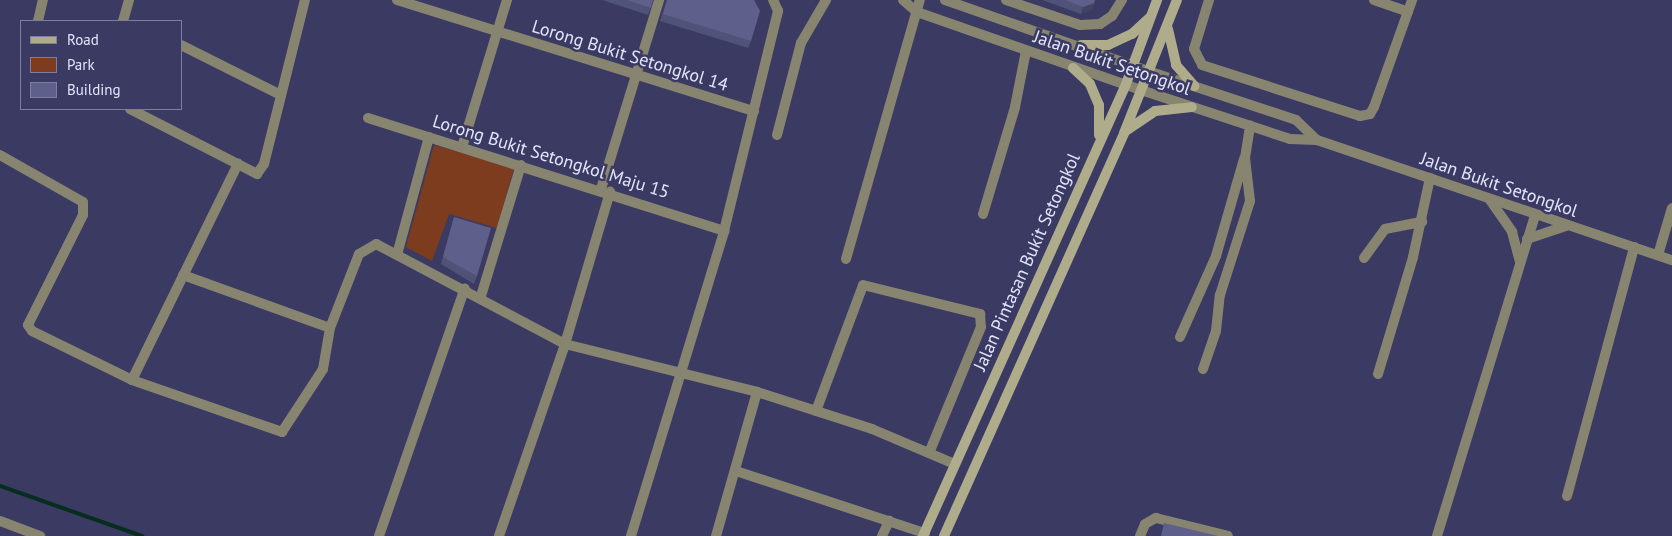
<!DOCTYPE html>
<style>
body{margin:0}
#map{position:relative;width:1672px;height:536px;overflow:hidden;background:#3b3a62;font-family:"PT Sans",sans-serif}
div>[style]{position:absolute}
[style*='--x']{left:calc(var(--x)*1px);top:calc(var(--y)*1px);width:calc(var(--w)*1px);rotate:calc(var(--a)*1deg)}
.green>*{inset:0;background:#7e3c1f}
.stream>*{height:4px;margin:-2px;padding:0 2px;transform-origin:2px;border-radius:2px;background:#062e1f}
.minor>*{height:10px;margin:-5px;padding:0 5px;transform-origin:5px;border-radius:5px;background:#878570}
.tertiary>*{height:10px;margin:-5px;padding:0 5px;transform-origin:5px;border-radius:5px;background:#878570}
.secondary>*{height:10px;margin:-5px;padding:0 5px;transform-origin:5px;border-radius:5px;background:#afac8b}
.wall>*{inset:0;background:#515277}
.shaded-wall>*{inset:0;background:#424261}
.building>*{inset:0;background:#5e5f8a}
span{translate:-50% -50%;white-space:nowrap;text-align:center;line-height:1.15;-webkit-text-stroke:5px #3b3a62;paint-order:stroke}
.street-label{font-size:18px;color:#e3e4fd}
.legend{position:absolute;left:20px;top:20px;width:162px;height:90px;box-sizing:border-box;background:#3b3a62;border:1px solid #7e7ea0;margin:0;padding:6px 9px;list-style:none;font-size:15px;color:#e3e4fd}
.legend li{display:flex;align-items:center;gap:10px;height:25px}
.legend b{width:25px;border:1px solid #7e7ea0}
</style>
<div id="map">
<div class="green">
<i style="clip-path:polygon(434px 145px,514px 168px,497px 228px,449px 214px,432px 261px,406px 247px)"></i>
</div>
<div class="stream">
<i style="--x:0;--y:486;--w:151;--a:19.4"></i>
</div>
<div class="minor">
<i style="--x:397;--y:0;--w:374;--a:17.3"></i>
<i style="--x:1006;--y:0;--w:78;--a:18.7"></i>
<i style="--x:1080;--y:25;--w:20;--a:-3"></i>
<i style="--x:1100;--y:24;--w:14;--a:-34"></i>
<i style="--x:1112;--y:16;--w:19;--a:-58"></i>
<i style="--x:1209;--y:0;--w:51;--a:107"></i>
<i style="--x:1194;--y:49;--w:18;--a:63"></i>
<i style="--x:1202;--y:65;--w:166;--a:17.9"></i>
<i style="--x:1360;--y:116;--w:10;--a:-11"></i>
<i style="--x:1370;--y:114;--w:8;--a:-60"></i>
<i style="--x:1374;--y:107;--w:114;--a:-70.4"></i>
<i style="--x:1374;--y:0;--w:36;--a:19"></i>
<i style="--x:38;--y:21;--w:22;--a:-77"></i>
<i style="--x:123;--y:21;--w:22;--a:-74"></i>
<i style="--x:181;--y:45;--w:110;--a:26.6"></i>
<i style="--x:1148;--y:71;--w:156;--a:18.3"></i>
<i style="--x:1296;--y:120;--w:29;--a:44"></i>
<i style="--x:1141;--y:90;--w:157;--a:18.2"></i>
<i style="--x:1290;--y:139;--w:27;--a:2"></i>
<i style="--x:1317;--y:140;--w:375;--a:18.7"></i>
<i style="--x:130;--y:109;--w:143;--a:27.1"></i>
<i style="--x:257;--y:174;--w:12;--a:-55"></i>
<i style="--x:264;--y:164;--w:169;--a:-76"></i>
<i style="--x:368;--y:118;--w:374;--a:17.6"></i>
<i style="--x:777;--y:135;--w:95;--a:-75.4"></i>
<i style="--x:801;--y:43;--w:50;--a:-59.8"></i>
<i style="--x:462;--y:147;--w:154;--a:-73"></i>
<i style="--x:0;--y:155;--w:95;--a:29.5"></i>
<i style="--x:83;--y:202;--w:13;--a:90"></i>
<i style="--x:83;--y:215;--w:123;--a:116.6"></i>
<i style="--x:28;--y:325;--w:7;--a:56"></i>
<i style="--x:32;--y:331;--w:111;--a:26.1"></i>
<i style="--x:132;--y:380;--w:241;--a:-63.9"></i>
<i style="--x:601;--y:189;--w:198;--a:-72.9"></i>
<i style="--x:1490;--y:200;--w:39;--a:55"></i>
<i style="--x:1512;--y:232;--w:31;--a:75"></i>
<i style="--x:983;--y:214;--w:112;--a:-73.3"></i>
<i style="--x:1015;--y:107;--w:57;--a:-78.9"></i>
<i style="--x:1527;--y:239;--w:41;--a:-18.4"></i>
<i style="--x:398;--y:251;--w:118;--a:-74.8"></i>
<i style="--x:1658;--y:255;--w:49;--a:-73.4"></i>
<i style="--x:1364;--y:258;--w:36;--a:-54"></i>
<i style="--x:1385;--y:229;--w:38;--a:-11"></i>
<i style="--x:846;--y:259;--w:269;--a:-74.1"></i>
<i style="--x:183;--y:275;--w:156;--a:19.8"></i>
<i style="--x:481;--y:296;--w:137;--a:-73"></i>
<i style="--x:1180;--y:337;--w:89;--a:-66"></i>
<i style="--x:1216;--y:256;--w:101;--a:-73.9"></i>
<i style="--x:1203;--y:369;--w:40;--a:-71.1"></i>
<i style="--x:1216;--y:331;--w:36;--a:-84"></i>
<i style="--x:1220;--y:295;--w:99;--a:-72.3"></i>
<i style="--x:1250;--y:201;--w:43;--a:-96.6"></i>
<i style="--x:1245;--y:158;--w:33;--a:-81"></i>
<i style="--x:1378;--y:374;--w:122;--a:-73.3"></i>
<i style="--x:1413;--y:257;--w:81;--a:-77.9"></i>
<i style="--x:132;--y:380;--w:159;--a:19.1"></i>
<i style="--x:282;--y:432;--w:75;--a:-56.9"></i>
<i style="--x:323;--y:369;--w:42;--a:-80.3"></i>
<i style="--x:330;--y:328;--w:79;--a:-68.6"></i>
<i style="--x:359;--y:254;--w:20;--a:-30"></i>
<i style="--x:376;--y:244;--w:214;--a:27.9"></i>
<i style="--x:565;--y:344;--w:198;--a:14"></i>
<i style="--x:757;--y:392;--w:121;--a:17.8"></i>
<i style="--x:872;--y:429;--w:90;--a:22.9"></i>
<i style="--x:816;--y:411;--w:134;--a:-69.5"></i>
<i style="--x:863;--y:285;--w:121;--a:13.9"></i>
<i style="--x:980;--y:314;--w:13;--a:86"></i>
<i style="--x:981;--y:327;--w:136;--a:112.4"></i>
<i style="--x:736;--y:471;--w:199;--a:18.2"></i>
<i style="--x:1567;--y:496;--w:258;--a:-74.9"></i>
<i style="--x:0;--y:521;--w:43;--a:20.6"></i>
<i style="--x:379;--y:536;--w:262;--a:-70.9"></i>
<i style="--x:499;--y:536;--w:203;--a:-71"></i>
<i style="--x:565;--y:344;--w:159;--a:-73.5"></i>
<i style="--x:631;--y:536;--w:319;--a:-73"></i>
<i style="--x:724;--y:231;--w:227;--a:-76.2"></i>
<i style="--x:778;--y:11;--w:12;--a:-114"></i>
<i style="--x:716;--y:536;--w:150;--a:-74.1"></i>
<i style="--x:882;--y:536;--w:17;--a:-65"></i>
<i style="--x:1140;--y:536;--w:13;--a:-67"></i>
<i style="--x:1145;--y:524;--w:13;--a:-29"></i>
<i style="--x:1156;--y:518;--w:74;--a:14"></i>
<i style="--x:1437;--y:536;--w:336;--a:-73"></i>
</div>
<div class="tertiary">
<i style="--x:903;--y:0;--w:18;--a:41"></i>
<i style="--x:917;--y:12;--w:237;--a:19.2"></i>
<i style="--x:945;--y:0;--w:215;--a:19.3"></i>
</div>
<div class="secondary">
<i style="--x:1168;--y:29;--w:37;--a:77"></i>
<i style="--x:1176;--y:65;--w:28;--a:49"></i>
<i style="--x:1081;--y:45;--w:27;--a:0"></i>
<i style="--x:1108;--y:45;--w:26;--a:-25"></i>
<i style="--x:1132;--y:34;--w:23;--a:-43"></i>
<i style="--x:1073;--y:68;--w:23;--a:43"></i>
<i style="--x:1090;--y:84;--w:23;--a:67"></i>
<i style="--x:1099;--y:105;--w:30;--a:90"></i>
<i style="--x:1127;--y:130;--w:34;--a:-34"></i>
<i style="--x:1155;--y:111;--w:37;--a:-6"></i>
<i style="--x:923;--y:536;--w:495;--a:-65.8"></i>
<i style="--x:1126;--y:84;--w:90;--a:-69.7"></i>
<i style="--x:944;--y:536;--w:441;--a:-65.9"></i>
<i style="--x:1124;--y:133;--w:143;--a:-68.3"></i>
</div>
<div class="wall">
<i style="clip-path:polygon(602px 0,653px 0,648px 15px)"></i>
<i style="clip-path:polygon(667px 0,751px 41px,748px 48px,660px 21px)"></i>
<i style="clip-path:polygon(1042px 0,1095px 0,1092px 10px,1081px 14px)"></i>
<i style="clip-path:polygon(454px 217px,477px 276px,474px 284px,441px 264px)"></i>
</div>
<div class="shaded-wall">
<i style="clip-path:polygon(1094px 3px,1092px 10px,1081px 14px,1083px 7px)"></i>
</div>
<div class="building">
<i style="clip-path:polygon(627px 0,653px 0,651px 8px)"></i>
<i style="clip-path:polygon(667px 0,754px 0,760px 11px,751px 41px,663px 14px)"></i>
<i style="clip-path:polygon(1065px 0,1095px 0,1094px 3px,1083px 7px)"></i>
<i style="clip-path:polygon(454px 217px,491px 228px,477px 276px,443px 257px)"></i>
<i style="clip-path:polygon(1164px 523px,1218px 536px,1161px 536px)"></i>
</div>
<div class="street-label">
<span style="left:630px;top:56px;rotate:17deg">Lorong Bukit Setongkol 14</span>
<span style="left:1112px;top:63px;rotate:19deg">Jalan Bukit Setongkol</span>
<span style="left:551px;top:157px;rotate:17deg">Lorong Bukit Setongkol Maju 15</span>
<span style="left:1499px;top:185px;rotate:19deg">Jalan Bukit Setongkol</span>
<span style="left:1027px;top:262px;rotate:-66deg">Jalan Pintasan Bukit Setongkol</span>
</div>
<ul class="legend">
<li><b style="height:6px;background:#afac8b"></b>Road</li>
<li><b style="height:14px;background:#7e3c1f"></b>Park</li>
<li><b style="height:14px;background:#5e5f8a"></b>Building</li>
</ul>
</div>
